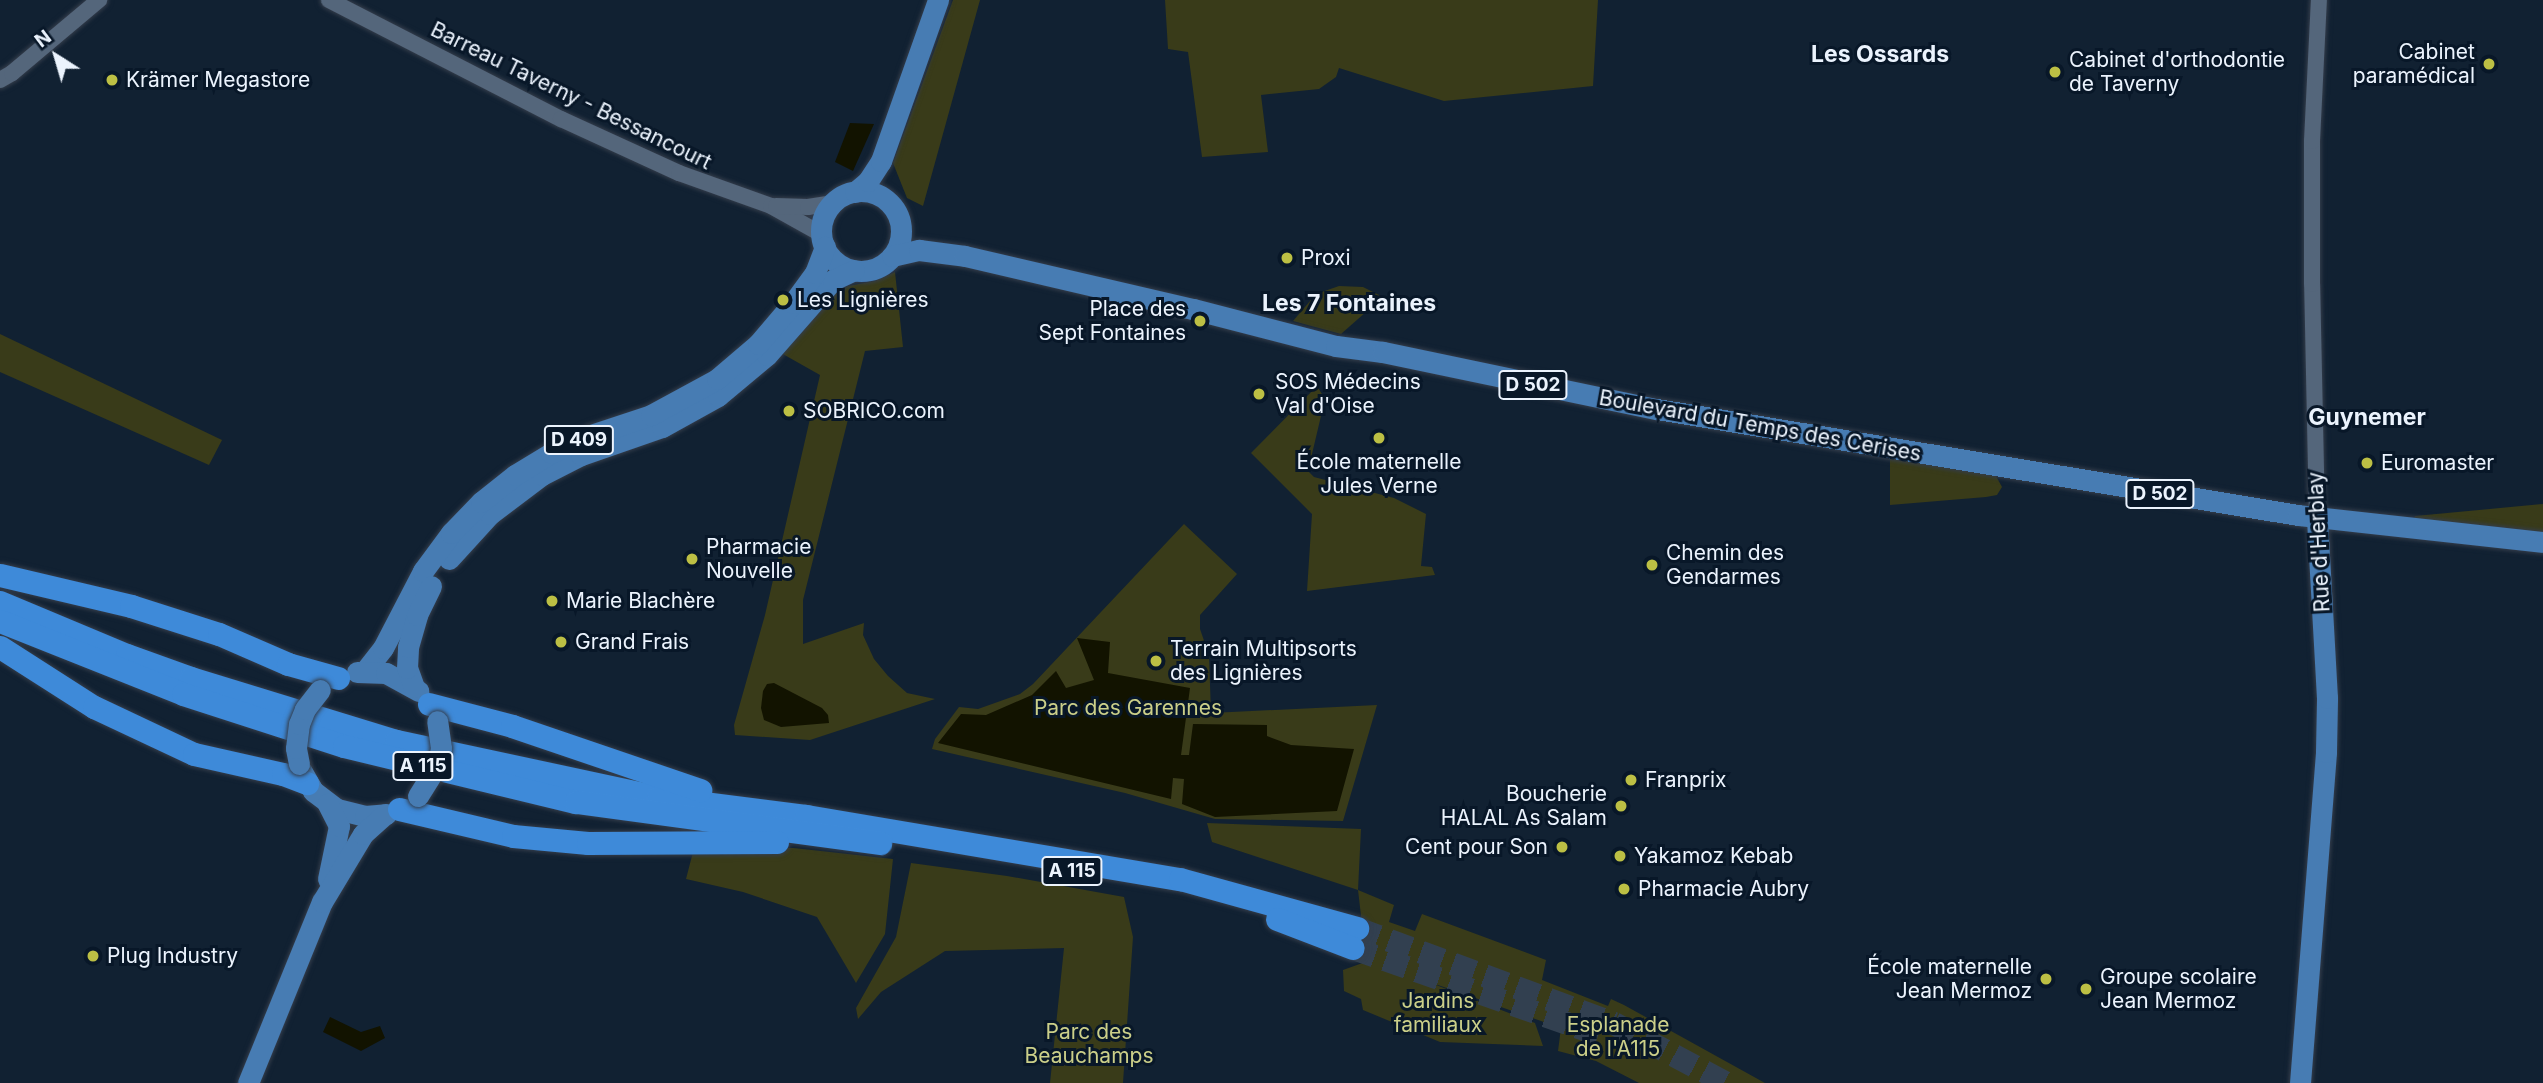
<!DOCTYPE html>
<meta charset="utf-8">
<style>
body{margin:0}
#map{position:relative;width:2543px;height:1083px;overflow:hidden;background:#112132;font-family:Inter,sans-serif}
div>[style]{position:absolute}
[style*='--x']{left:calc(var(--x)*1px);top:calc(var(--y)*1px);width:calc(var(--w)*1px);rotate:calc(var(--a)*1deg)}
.green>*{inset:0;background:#393b19}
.water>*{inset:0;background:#121300}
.highway-tunnel>*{height:23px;margin-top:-11.5px;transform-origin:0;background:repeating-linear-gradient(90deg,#324050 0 23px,transparent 0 34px)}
.roads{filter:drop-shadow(0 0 2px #343d4b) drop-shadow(0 0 2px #343d4b)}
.minor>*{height:16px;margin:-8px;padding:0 8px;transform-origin:8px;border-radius:8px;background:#54667b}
.major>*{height:21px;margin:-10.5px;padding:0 10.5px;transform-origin:10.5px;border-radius:10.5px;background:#477cb3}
.major>.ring{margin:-10.5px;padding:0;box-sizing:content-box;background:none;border:21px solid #477cb3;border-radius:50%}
.highway>*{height:23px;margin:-11.5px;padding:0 11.5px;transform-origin:11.5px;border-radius:11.5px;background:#3e8ad9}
.bridges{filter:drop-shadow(0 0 2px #343d4b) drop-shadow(0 0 2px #343d4b)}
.major-bridge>*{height:21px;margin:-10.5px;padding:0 10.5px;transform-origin:10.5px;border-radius:10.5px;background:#477cb3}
.dots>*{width:19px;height:19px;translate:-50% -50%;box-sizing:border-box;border:4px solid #081728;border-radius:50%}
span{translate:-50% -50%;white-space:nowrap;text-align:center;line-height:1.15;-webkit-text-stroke:6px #081728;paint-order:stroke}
.shield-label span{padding:2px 5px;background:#081728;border:2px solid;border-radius:5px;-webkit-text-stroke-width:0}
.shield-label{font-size:19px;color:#ebf3fd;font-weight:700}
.poi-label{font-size:21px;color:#ebf3fd}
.right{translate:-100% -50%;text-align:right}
.left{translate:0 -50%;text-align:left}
.street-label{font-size:21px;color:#ebf3fd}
.park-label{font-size:21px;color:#cbcf89}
.neighbourhood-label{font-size:23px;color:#ebf3fd;font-weight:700}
.north{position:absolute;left:21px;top:21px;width:70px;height:70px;-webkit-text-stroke:5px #081728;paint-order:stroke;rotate:323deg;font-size:19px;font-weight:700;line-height:28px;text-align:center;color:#ebf3fd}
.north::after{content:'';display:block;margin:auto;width:24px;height:32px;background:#ebf3fd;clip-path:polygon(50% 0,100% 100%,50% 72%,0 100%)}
</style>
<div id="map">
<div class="green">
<i style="clip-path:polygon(953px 0,980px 0,923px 206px,907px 198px,893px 163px)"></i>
<i style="clip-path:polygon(1165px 0,1598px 0,1593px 86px,1444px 101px,1339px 68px,1336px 77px,1319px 89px,1261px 95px,1268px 152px,1202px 157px,1188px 52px,1168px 49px)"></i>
<i style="clip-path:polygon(895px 272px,903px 347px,865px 351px,803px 600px,803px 644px,864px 623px,863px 635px,874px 659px,888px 676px,907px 693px,935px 699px,810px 740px,735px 735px,734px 725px,765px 615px,820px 375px,781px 353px,833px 295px,848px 286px,875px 281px)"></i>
<i style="clip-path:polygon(1339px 286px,1363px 287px,1383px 297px,1341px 334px,1293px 321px,1316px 294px)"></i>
<i style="clip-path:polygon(0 334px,222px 440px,209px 465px,0 372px)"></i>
<i style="clip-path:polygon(1317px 386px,1325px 399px,1308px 471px,1314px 477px,1394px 498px,1426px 514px,1421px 566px,1432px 567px,1435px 575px,1307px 591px,1312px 514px,1251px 453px)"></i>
<i style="clip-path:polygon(1890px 458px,1996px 476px,2002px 487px,1997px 495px,1986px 497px,1890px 505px)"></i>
<i style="clip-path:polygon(2543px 504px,2543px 535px,2413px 522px,2415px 516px)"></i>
<i style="clip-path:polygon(1184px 524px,1237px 574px,1200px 615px,1200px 629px,1209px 655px,1211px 713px,1377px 705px,1343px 821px,1215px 819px,1125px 793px,932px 749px,935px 739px,959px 707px,978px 709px,1020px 694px,1033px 684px)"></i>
<i style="clip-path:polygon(1207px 823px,1361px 829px,1358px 890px,1394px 905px,1389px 922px,1415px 931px,1422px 914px,1546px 960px,1542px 980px,1608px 1006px,1611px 999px,1624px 1005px,1765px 1083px,1639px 1083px,1596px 1061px,1558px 1051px,1561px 1028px,1418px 978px,1535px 1023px,1543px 1046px,1440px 1042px,1363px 1010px,1361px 999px,1344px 991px,1343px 970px,1368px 961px,1350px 955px,1362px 924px,1358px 890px,1212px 842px)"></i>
<i style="clip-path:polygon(694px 848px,794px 848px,893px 859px,885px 934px,856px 983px,817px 917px,743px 892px,686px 879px)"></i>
<i style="clip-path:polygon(911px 863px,1007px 876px,1124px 897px,1133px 937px,1123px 1083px,1050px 1083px,1064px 948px,945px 951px,881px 992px,858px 1019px,856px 1008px,896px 937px)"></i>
</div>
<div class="water">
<i style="clip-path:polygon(850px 123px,874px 124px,853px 171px,835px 162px)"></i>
<i style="clip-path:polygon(1077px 638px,1110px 642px,1108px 673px,1190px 688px,1181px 755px,1189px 755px,1193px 724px,1267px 725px,1267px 736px,1291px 745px,1354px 749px,1337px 811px,1215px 817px,1182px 804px,1184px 779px,1173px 778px,1171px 799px,938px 743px,961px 714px,986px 715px,1032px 695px,1056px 671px,1066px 688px,1094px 680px)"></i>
<i style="clip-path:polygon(774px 683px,822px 708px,828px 715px,829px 723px,781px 727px,764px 720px,761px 708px,763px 691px,767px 684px)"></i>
<i style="clip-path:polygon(330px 1017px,361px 1032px,380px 1026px,385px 1038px,361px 1051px,323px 1032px)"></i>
</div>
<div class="highway-tunnel">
<i style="--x:1357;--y:928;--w:274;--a:20.3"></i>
<i style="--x:1614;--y:1023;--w:128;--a:28"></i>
<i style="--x:1353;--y:948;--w:260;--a:19.3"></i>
</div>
<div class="roads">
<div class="minor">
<i style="--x:329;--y:0;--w:261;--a:27.2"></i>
<i style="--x:561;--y:119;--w:130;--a:24.6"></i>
<i style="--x:679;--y:173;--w:98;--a:19.7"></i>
<i style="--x:771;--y:206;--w:57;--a:29.2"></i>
<i style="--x:0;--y:80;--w:14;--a:-30"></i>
<i style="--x:12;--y:73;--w:114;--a:-40"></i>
<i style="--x:776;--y:206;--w:32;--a:2"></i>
<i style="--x:808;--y:207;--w:26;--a:-9"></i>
<i style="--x:2317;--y:517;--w:233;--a:-91.2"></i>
<i style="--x:2312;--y:284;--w:143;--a:-90"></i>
<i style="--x:2312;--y:141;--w:141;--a:-87.2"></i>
</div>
<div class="major">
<i class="ring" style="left:821px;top:191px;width:59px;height:59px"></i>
<i style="--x:855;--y:192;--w:17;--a:-40"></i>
<i style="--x:868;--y:181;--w:24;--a:-57"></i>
<i style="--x:881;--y:161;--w:171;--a:-70.5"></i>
<i style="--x:892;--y:256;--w:28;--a:-13"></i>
<i style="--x:919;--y:250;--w:46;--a:7.4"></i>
<i style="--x:965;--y:256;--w:234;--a:13.1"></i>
<i style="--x:1193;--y:309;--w:148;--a:14.5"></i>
<i style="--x:1336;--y:346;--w:47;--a:7.3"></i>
<i style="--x:1383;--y:352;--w:280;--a:11.8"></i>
<i style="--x:1657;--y:409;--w:650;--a:9.39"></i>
<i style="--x:2298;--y:515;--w:246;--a:6.3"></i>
<i style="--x:449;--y:559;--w:61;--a:-47.7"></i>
<i style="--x:490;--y:514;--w:65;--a:-36.9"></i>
<i style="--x:542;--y:475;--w:44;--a:-27.1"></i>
<i style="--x:581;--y:455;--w:86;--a:-19.1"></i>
<i style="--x:662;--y:427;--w:64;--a:-29"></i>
<i style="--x:718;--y:396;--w:64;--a:-39.9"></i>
<i style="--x:767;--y:355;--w:100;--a:-48.7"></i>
<i style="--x:833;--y:280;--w:23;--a:-25"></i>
<i style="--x:365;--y:671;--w:29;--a:-52"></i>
<i style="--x:383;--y:648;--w:87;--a:-62.5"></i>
<i style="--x:423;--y:571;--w:47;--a:-53.6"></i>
<i style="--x:451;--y:533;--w:43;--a:-45.9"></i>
<i style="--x:481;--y:502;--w:43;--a:-38.5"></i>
<i style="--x:515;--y:475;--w:42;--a:-31.4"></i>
<i style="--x:551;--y:453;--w:44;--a:-24.2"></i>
<i style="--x:591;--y:435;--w:63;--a:-18.4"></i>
<i style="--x:651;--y:415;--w:75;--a:-28.6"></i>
<i style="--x:717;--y:379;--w:54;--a:-40.5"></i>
<i style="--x:758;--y:344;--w:54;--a:-49.5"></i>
<i style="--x:793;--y:303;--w:37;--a:-54"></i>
<i style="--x:815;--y:273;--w:28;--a:-69"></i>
<i style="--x:357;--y:672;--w:29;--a:2"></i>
<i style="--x:386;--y:673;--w:37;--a:29"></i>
<i style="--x:414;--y:687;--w:20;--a:-110"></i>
<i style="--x:407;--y:668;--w:21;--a:-87"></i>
<i style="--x:408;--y:647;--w:33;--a:-74"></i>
<i style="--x:417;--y:615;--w:32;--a:-64"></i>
<i style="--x:301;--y:770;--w:24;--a:60"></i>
<i style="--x:313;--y:791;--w:30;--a:37"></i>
<i style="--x:337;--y:809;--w:29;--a:14"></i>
<i style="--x:365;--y:816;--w:21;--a:-5"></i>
<i style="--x:328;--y:879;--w:54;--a:-78.3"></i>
<i style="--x:339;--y:826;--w:25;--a:-117"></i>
<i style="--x:248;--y:1083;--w:196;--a:-67.8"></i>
<i style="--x:322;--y:902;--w:79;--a:-58.9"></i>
<i style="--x:363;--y:834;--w:30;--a:-42"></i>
<i style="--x:2300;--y:1083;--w:332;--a:-85.5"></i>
<i style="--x:2326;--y:752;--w:54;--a:-88.9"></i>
<i style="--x:2327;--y:698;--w:181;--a:-93.2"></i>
</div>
<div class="highway">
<i style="--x:0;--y:575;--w:135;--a:13.3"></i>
<i style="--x:131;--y:606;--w:92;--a:17.7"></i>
<i style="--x:219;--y:634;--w:75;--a:23.5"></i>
<i style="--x:288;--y:664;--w:52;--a:15.6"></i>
<i style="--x:0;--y:602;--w:138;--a:22.7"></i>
<i style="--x:127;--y:655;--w:68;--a:19.8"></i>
<i style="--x:191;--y:678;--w:214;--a:17.1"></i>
<i style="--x:396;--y:741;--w:268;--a:12.1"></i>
<i style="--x:658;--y:797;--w:149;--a:7.3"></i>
<i style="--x:806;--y:816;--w:379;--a:9.6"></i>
<i style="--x:1180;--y:879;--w:184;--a:15.5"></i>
<i style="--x:0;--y:621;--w:197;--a:21.7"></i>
<i style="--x:183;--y:694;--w:169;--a:17.9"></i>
<i style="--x:344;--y:746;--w:239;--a:13.6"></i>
<i style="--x:576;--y:802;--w:307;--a:7.7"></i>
<i style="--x:0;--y:647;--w:112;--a:32.6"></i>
<i style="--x:94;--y:707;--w:110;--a:25.2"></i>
<i style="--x:194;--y:754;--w:91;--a:12.7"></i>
<i style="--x:283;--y:774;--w:26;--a:21"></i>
<i style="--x:429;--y:704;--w:86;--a:14.8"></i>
<i style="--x:512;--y:726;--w:199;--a:18.8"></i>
<i style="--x:399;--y:809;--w:117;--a:13.3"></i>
<i style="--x:513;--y:836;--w:75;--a:5.3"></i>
<i style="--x:588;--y:843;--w:189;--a:-0.3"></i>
<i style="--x:1277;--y:919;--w:81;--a:20.9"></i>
</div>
</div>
<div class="bridges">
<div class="major-bridge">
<i style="--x:299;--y:764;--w:16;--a:-101"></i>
<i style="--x:296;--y:748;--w:24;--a:-83"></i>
<i style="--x:299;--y:724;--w:16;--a:-68"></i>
<i style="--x:305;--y:709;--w:24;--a:-52"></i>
<i style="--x:418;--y:796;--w:36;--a:-58"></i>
<i style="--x:437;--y:766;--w:18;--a:-77"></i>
<i style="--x:441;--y:748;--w:27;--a:-98"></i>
</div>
</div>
<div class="dots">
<i style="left:2489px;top:64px;background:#bcbf44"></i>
<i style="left:2055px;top:72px;background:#bcbf44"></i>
<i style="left:112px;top:80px;background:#bcbf44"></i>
<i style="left:1287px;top:258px;background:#bcbf44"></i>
<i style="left:783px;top:300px;background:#bcbf44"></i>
<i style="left:1200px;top:321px;background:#bcbf44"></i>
<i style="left:1259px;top:394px;background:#bcbf44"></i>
<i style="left:789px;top:411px;background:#bcbf44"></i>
<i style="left:1379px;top:438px;background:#bcbf44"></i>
<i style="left:2367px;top:463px;background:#bcbf44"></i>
<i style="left:692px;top:559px;background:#bcbf44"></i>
<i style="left:1652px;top:565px;background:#bcbf44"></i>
<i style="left:552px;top:601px;background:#bcbf44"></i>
<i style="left:561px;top:642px;background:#bcbf44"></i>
<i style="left:1156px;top:661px;background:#bcbf44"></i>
<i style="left:1631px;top:780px;background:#bcbf44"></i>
<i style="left:1621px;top:806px;background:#bcbf44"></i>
<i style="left:1562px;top:847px;background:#bcbf44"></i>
<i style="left:1620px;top:856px;background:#bcbf44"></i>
<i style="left:1624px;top:889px;background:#bcbf44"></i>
<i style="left:93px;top:956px;background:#bcbf44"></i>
<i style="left:2046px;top:979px;background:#bcbf44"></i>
<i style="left:2086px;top:989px;background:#bcbf44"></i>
</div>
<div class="shield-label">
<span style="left:1533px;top:385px">D 502</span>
<span style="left:579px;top:440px">D 409</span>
<span style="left:2160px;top:494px">D 502</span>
<span style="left:423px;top:766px">A 115</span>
<span style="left:1072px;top:871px">A 115</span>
</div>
<div class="poi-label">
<span class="right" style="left:2475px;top:64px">Cabinet<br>paramédical</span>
<span class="left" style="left:2069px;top:72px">Cabinet d'orthodontie<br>de Taverny</span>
<span class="left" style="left:126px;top:80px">Krämer Megastore</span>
<span class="left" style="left:1301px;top:258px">Proxi</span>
<span class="left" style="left:797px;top:300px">Les Lignières</span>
<span class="right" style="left:1186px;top:321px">Place des<br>Sept Fontaines</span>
<span class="left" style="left:1275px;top:394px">SOS Médecins<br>Val d'Oise</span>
<span class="left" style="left:803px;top:411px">SOBRICO.com</span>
<span style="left:1379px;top:474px">École maternelle<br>Jules Verne</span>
<span class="left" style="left:2381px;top:463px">Euromaster</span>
<span class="left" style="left:706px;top:559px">Pharmacie<br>Nouvelle</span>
<span class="left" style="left:1666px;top:565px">Chemin des<br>Gendarmes</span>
<span class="left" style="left:566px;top:601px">Marie Blachère</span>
<span class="left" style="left:575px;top:642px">Grand Frais</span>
<span class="left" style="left:1170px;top:661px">Terrain Multipsorts<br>des Lignières</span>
<span class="left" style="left:1645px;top:780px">Franprix</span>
<span class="right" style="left:1607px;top:806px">Boucherie<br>HALAL As Salam</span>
<span class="right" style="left:1548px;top:847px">Cent pour Son</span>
<span class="left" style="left:1634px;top:856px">Yakamoz Kebab</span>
<span class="left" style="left:1638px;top:889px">Pharmacie Aubry</span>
<span class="left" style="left:107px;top:956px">Plug Industry</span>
<span class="right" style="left:2032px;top:979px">École maternelle<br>Jean Mermoz</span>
<span class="left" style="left:2100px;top:989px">Groupe scolaire<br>Jean Mermoz</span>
</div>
<div class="street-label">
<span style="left:571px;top:96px;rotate:26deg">Barreau Taverny - Bessancourt</span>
<span style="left:1760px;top:426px;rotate:10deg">Boulevard du Temps des Cerises</span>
<span style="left:2319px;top:542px;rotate:-93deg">Rue d'Herblay</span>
</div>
<div class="park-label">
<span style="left:1128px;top:708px">Parc des Garennes</span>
<span style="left:1438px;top:1013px">Jardins<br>familiaux</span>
<span style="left:1618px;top:1037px">Esplanade<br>de l'A115</span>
<span style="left:1089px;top:1044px">Parc des<br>Beauchamps</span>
</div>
<div class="neighbourhood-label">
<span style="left:1880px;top:54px">Les Ossards</span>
<span style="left:1349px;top:303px">Les 7 Fontaines</span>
<span style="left:2367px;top:417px">Guynemer</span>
</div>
<div class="north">N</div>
</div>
